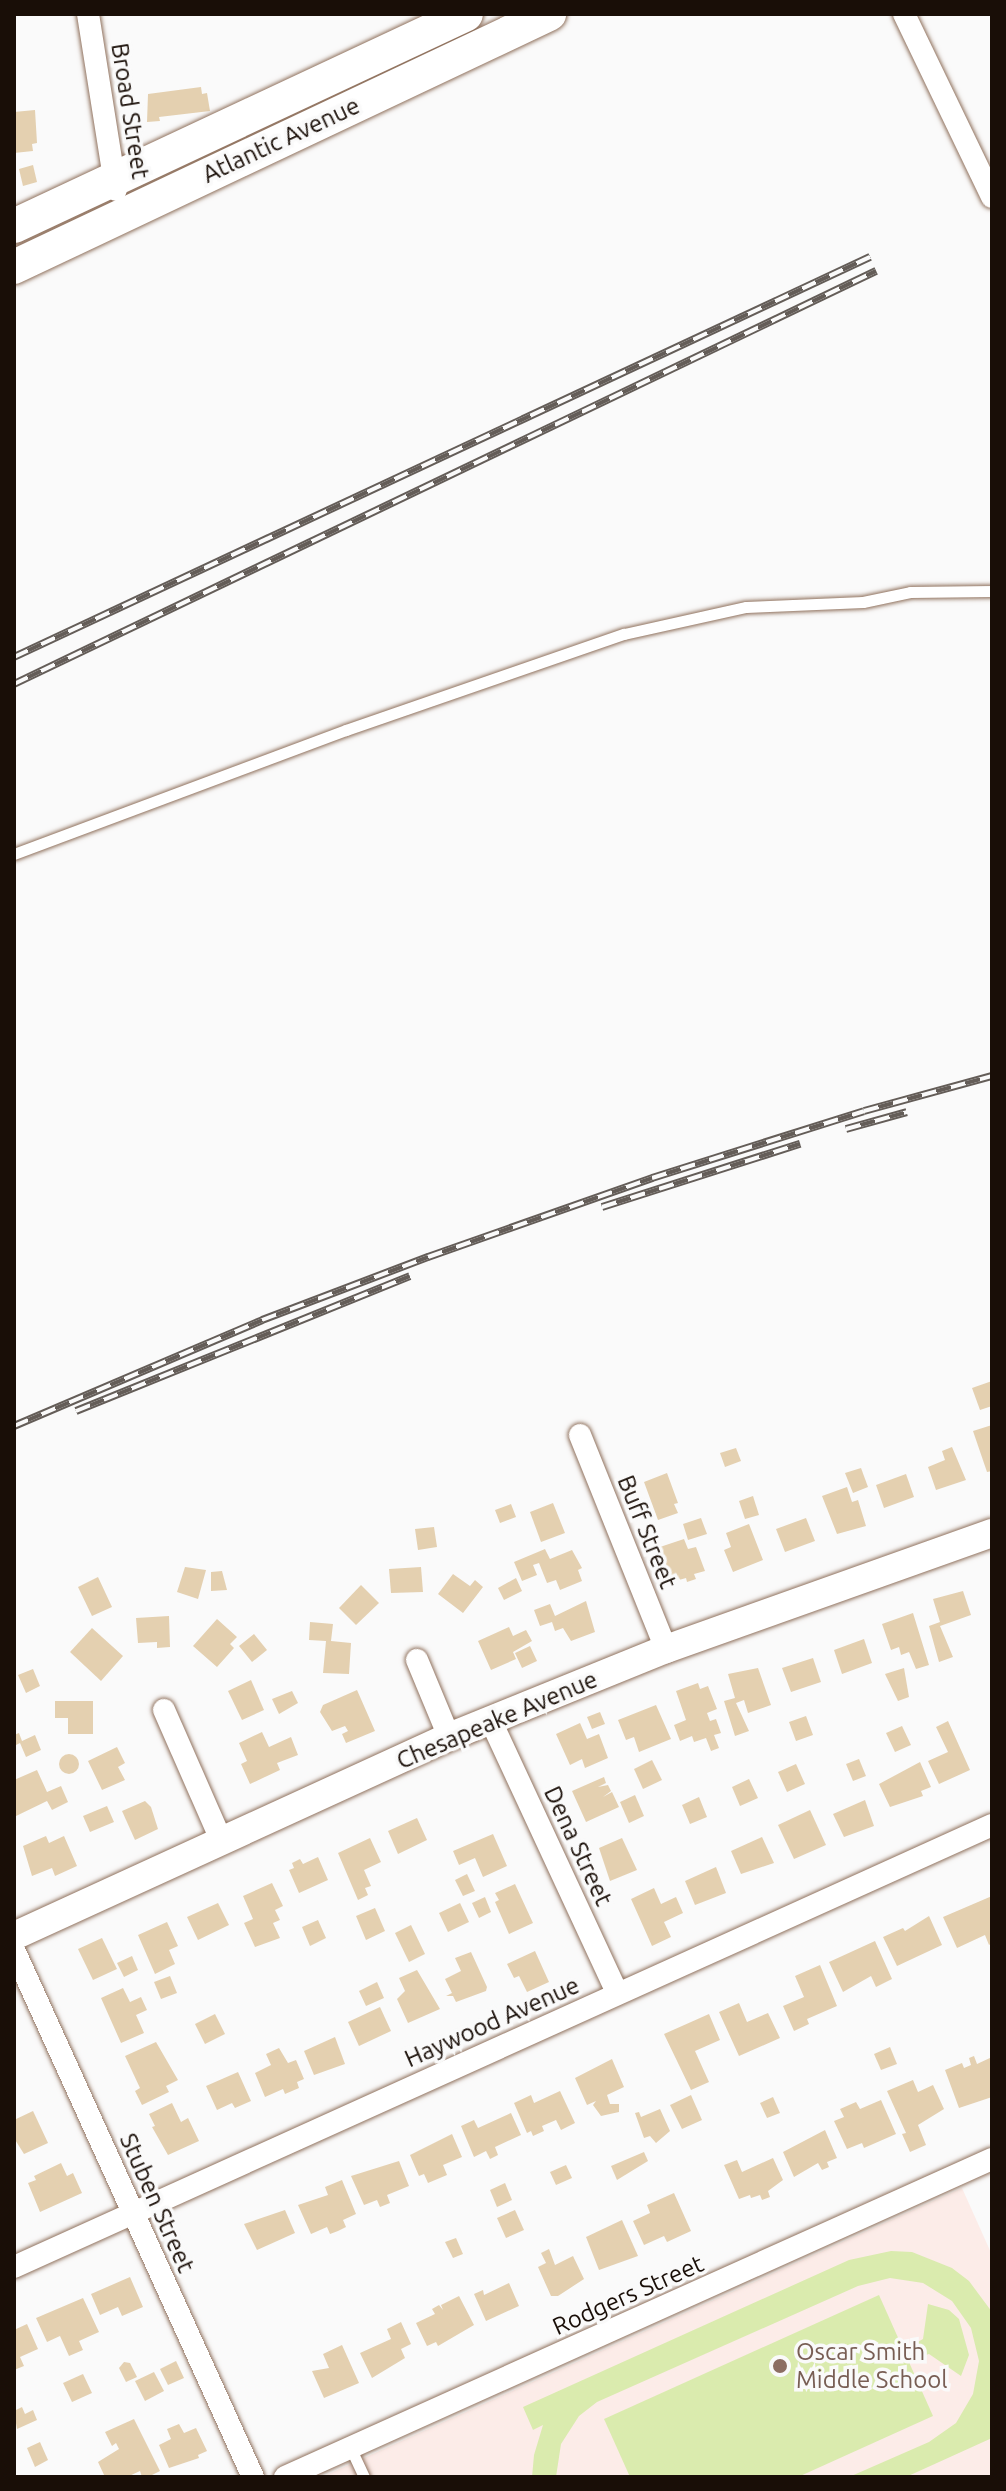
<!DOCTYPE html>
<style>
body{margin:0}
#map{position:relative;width:1006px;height:2491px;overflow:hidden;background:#fafafa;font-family:Ubuntu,sans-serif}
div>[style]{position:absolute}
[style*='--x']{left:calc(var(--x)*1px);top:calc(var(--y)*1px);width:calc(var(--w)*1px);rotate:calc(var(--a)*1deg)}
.education>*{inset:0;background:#fcece8}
.green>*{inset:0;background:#daebae}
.building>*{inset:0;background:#e4d0b0}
.round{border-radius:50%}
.roads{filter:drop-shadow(0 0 2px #90725e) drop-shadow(0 0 2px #90725e)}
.service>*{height:11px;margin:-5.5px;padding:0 5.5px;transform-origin:5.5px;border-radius:5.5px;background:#fff}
.minor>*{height:22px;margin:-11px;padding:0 11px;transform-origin:11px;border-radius:11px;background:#fff}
.tertiary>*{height:28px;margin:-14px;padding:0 14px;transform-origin:14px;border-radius:14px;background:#fff}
.primary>*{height:34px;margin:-17px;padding:0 17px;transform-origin:17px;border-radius:17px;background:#fff}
.rail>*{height:8px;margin-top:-4px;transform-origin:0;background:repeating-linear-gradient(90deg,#fafafa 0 15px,#645d58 0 30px);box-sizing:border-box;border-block:2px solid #645d58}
.dots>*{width:22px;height:22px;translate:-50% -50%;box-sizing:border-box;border:4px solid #fafafa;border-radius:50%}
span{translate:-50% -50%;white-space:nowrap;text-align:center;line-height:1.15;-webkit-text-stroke:7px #fafafa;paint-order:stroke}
.street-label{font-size:24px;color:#190e07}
.education-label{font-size:24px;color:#785e54}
.left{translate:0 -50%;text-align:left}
.frame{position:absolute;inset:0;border:16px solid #190e07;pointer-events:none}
</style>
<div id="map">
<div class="education">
<i style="clip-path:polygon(962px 2188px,992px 2255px,992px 2477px,322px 2477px)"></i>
</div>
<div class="green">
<i style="clip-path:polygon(891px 2251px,912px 2252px,952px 2268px,969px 2281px,992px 2312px,992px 2438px,906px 2477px,849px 2477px,929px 2442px,956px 2423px,973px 2394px,979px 2361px,971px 2328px,952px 2301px,923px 2283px,890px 2278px,858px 2286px,597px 2402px,579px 2416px,561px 2444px,556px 2477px,532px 2477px,534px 2455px,543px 2425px,533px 2430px,523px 2407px,849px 2260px)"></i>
<i style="clip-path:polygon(879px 2295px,933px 2416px,798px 2477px,630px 2477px,604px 2419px)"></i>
<i style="clip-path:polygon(928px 2304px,949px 2310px,959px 2319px,969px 2355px,961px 2376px,929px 2354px,920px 2357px,914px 2344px,923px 2339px)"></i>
</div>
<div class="building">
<i style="clip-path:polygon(201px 87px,202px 94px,207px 93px,210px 111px,159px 117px,160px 121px,147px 122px,148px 94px)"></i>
<i style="clip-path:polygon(35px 110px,37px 143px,32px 144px,33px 151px,14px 153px,14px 112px)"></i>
<i style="clip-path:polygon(33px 165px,37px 182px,23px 186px,19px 169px)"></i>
<i style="clip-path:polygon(992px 1381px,992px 1406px,980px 1410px,972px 1388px)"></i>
<i style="clip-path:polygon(992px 1425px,992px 1471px,987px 1472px,973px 1431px)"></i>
<i style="clip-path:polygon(952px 1447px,966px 1480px,936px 1490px,928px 1467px,945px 1460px,942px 1451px)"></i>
<i style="clip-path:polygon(736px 1448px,741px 1461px,725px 1467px,720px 1453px)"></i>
<i style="clip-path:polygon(861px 1468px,868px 1487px,853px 1493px,845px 1473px)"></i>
<i style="clip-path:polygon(667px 1473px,678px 1503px,674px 1504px,678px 1513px,658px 1520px,644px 1482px)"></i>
<i style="clip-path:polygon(906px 1474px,914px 1497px,884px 1508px,876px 1485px)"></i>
<i style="clip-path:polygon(847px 1487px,852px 1502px,858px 1500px,866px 1526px,837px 1534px,822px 1496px)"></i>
<i style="clip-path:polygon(753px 1496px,759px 1515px,745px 1519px,739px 1501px)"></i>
<i style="clip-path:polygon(553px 1503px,565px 1533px,541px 1542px,530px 1512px)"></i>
<i style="clip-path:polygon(511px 1504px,516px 1517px,500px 1523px,495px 1510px)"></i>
<i style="clip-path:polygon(701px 1518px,707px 1534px,688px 1540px,683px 1524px)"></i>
<i style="clip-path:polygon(806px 1518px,815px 1541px,785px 1552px,776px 1529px)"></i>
<i style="clip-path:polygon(749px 1524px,763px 1560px,733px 1572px,724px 1550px,731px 1547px,726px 1533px)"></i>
<i style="clip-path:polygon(434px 1527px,437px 1547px,418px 1550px,415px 1529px)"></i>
<i style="clip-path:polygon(684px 1539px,688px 1549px,696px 1547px,705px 1571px,694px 1574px,696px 1579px,687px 1582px,686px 1578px,672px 1582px,660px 1547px)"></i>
<i style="clip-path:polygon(545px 1549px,550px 1559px,572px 1550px,582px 1568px,578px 1570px,582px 1581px,560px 1590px,556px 1580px,547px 1583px,539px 1563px,533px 1565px,537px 1575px,522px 1581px,514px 1562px)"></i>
<i style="clip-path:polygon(185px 1567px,206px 1570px,198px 1599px,177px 1592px)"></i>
<i style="clip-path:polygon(421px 1567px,423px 1592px,391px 1593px,389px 1569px)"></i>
<i style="clip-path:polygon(222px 1571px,227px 1590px,211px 1591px,211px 1572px)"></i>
<i style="clip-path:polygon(453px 1574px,470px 1586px,475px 1580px,483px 1587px,463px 1613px,438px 1594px)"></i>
<i style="clip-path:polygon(98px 1577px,112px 1607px,92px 1616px,78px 1587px)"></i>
<i style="clip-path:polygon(516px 1578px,522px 1591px,504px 1600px,498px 1588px)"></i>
<i style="clip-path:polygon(361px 1585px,379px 1603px,356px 1625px,339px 1608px)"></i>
<i style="clip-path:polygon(963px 1591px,971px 1615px,940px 1626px,953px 1657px,939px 1662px,929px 1626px,940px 1622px,933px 1599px)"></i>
<i style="clip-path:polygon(586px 1601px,595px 1632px,571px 1641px,563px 1628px,555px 1631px,552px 1622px,540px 1626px,534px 1610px,550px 1604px,555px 1616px)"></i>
<i style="clip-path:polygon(913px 1613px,929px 1665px,916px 1669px,909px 1652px,901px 1655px,899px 1647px,891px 1650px,882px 1624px)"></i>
<i style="clip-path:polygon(169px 1616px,170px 1647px,157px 1648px,157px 1642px,138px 1643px,136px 1618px)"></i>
<i style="clip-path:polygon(217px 1619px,237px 1637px,230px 1644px,234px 1648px,217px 1667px,193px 1646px)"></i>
<i style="clip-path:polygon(310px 1622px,333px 1624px,331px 1641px,351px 1643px,349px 1674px,323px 1673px,326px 1641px,309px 1640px)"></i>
<i style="clip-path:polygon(509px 1627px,513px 1636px,526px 1630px,532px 1641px,513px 1652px,516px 1659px,491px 1670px,478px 1641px)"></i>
<i style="clip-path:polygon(92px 1628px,123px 1656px,101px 1681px,70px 1652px)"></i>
<i style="clip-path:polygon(254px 1634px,267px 1650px,252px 1662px,239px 1646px)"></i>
<i style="clip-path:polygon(864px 1639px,872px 1663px,842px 1674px,834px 1650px)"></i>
<i style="clip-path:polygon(530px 1646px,537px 1661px,522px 1668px,515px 1653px)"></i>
<i style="clip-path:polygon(813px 1658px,821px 1682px,791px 1692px,782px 1668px)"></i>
<i style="clip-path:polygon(758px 1668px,771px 1705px,748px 1713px,744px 1700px,736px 1703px,749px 1731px,735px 1736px,724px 1701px,735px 1698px,728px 1674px)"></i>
<i style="clip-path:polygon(904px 1668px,909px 1697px,898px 1701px,885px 1674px)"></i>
<i style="clip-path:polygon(33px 1669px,40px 1686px,26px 1693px,18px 1675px)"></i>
<i style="clip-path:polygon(251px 1680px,264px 1710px,242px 1720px,228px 1691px)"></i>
<i style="clip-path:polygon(698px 1683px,700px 1689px,708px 1686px,717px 1709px,707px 1713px,710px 1721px,716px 1719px,721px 1733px,714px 1735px,719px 1748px,711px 1751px,706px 1738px,694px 1742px,692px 1736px,680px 1741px,674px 1725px,686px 1720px,676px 1691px)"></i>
<i style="clip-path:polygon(357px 1690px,375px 1731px,346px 1743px,342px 1734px,348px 1731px,345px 1726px,332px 1731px,320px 1712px,323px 1705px)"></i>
<i style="clip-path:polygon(292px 1691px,298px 1703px,279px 1714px,272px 1699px)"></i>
<i style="clip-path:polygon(55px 1701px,93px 1701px,93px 1734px,68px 1734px,68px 1718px,55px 1718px)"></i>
<i style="clip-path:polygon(656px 1705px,671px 1739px,639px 1752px,634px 1737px,626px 1740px,618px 1720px)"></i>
<i style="clip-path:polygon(600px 1712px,605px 1724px,592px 1729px,587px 1717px)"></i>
<i style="clip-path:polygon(806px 1716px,813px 1735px,796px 1741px,789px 1722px)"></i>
<i style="clip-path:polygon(948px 1721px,970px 1770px,939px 1784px,928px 1761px,948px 1752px,936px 1727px)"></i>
<i style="clip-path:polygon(580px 1723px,587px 1739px,599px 1734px,608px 1758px,585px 1768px,582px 1759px,570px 1765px,556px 1734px)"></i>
<i style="clip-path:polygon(902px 1726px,911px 1745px,895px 1752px,886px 1733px)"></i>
<i style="clip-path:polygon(262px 1732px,269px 1747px,291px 1737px,298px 1755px,277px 1763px,280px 1770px,250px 1784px,241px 1764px,247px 1761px,239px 1743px)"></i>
<i style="clip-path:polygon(19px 1733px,22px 1741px,35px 1735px,41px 1750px,26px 1757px,20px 1743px,14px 1746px,14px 1735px)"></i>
<i style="clip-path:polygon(117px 1747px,125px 1763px,118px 1767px,125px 1780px,102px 1790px,88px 1761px)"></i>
<i class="round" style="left:59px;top:1754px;width:20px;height:20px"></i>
<i style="clip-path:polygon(859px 1759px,866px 1776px,853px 1781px,846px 1764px)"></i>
<i style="clip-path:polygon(652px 1760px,662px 1780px,643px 1789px,634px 1769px)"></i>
<i style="clip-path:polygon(920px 1762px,931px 1787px,921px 1791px,923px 1796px,890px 1807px,879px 1784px)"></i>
<i style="clip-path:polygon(796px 1764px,805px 1784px,787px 1792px,778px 1772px)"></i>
<i style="clip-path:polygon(37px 1770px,47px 1792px,61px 1786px,68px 1802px,52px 1810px,47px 1801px,14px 1817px,14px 1780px)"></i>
<i style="clip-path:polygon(604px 1777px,606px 1783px,598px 1787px,608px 1785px,611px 1791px,603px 1797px,612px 1792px,619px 1807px,586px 1822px,572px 1791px)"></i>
<i style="clip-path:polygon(749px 1779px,758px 1798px,740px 1806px,732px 1787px)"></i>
<i style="clip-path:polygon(635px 1795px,644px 1816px,629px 1823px,620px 1802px)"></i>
<i style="clip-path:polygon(699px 1797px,707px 1817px,690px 1824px,682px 1805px)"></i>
<i style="clip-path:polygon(865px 1800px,874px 1826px,844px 1837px,833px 1814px)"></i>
<i style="clip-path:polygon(145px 1801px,151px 1807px,158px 1829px,135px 1840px,122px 1811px)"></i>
<i style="clip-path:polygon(107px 1806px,114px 1822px,90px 1832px,83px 1816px)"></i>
<i style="clip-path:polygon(810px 1810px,826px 1845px,794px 1859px,778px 1825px)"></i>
<i style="clip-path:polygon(417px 1818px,427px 1840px,398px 1854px,388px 1831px)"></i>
<i style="clip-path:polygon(493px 1834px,507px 1866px,483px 1877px,475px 1858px,459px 1865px,453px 1851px)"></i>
<i style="clip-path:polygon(46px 1836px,49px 1843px,64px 1836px,77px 1866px,55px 1876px,52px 1868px,32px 1876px,23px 1846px)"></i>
<i style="clip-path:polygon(762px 1837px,774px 1863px,741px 1874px,731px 1851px)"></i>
<i style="clip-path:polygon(370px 1838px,381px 1862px,364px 1870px,371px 1886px,365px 1888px,368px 1895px,358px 1900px,338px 1853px)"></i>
<i style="clip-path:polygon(622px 1838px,637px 1870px,610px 1881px,599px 1848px)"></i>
<i style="clip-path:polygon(318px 1857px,328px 1880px,299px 1893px,289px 1870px,294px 1868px,292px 1863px,300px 1859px,303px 1864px)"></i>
<i style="clip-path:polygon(716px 1867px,726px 1893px,695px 1905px,685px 1881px)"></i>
<i style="clip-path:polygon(467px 1874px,475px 1891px,463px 1896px,455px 1880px)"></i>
<i style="clip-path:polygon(272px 1883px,283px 1906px,275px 1910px,280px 1920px,273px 1923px,280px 1938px,255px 1947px,244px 1923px,253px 1919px,243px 1896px)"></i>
<i style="clip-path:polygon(515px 1884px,533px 1923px,509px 1934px,495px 1902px,499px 1900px,495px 1893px)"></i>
<i style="clip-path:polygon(654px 1888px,661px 1904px,676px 1897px,683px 1913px,664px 1922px,671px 1937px,652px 1946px,631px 1899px)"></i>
<i style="clip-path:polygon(992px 1896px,992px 1943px,989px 1945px,985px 1935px,957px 1948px,943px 1917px)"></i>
<i style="clip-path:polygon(485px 1897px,491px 1912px,479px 1918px,472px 1903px)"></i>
<i style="clip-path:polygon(218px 1903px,229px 1925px,198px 1940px,187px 1917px)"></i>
<i style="clip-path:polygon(460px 1903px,469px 1922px,448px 1932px,439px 1913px)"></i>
<i style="clip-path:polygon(375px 1908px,385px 1931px,366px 1940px,356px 1916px)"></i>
<i style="clip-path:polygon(929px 1916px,942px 1945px,897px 1966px,883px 1937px,903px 1928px,905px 1931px)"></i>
<i style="clip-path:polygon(318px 1920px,326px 1938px,310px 1946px,302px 1927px)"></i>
<i style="clip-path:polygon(167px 1922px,178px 1946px,169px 1950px,175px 1964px,155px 1974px,138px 1935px)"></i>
<i style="clip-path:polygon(411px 1925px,425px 1954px,409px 1962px,395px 1933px)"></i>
<i style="clip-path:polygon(102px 1938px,117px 1969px,93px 1980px,78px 1949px)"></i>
<i style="clip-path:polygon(875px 1941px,892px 1979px,876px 1987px,871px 1976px,843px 1992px,829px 1962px)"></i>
<i style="clip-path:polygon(535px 1951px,549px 1982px,527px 1992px,519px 1976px,514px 1978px,507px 1964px)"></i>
<i style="clip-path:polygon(471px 1952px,487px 1987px,486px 1991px,456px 2002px,453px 1996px,446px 1996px,452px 1993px,445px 1979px,461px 1971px,455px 1958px)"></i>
<i style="clip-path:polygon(132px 1956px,138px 1970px,124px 1977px,117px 1963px)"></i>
<i style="clip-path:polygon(820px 1965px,837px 2006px,807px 2019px,809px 2024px,794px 2031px,783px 2006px,804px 1997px,795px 1976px)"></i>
<i style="clip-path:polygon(417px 1970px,440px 2009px,408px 2023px,397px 1999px,405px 1991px,399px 1978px)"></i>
<i style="clip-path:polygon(170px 1976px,177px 1993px,161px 1999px,154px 1982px)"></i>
<i style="clip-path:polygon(377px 1982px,384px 1998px,366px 2006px,359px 1991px)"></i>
<i style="clip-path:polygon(123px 1988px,130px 2002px,141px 1997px,147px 2010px,136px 2015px,144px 2033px,121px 2043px,101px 1998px)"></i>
<i style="clip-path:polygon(739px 2003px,747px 2022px,768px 2013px,780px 2038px,739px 2056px,719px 2012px)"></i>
<i style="clip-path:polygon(380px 2007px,391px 2031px,359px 2046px,348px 2022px)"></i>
<i style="clip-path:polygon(215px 2014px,225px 2034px,205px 2044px,195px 2024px)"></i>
<i style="clip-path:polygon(709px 2014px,720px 2040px,695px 2051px,709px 2082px,691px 2090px,664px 2034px)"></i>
<i style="clip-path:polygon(335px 2037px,345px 2064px,314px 2075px,304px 2051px)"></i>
<i style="clip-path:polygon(156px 2042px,178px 2080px,166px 2086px,169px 2092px,142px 2105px,135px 2091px,140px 2088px,125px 2056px)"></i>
<i style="clip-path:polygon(890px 2047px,897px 2064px,881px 2070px,874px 2054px)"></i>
<i style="clip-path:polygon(279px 2048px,288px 2063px,296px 2060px,304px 2079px,297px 2082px,299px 2088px,285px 2094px,283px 2089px,265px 2097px,255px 2073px,271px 2065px,266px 2054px)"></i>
<i style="clip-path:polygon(974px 2056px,977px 2064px,992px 2057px,992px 2097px,959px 2108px,945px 2070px,962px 2063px,964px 2068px,971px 2065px,969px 2058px)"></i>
<i style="clip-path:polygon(612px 2059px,624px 2087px,607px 2095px,610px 2104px,619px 2104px,619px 2112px,601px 2116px,593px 2105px,596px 2101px,587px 2105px,575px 2078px)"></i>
<i style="clip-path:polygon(238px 2072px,251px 2101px,235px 2108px,232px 2103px,217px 2110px,206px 2086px)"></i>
<i style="clip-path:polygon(913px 2080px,918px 2092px,933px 2085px,944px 2109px,918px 2125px,926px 2145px,910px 2152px,902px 2134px,906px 2133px,887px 2091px)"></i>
<i style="clip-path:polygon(560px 2091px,575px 2123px,561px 2130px,556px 2120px,542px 2126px,544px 2131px,533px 2136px,531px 2131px,527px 2133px,514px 2103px,531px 2095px,534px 2103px)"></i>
<i style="clip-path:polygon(691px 2095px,702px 2120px,682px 2129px,670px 2105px)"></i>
<i style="clip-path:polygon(773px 2097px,780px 2113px,767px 2118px,760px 2103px)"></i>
<i style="clip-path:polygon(881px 2100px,896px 2134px,864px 2148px,862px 2143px,847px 2149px,834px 2121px,844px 2117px,840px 2109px,856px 2102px,860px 2109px)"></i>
<i style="clip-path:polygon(172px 2103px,181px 2122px,188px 2118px,199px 2141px,168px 2155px,152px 2127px,155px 2126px,149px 2114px)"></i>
<i style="clip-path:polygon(660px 2109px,670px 2131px,656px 2143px,650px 2136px,644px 2138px,635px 2113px,639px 2112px,641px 2117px)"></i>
<i style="clip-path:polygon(33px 2111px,48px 2143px,24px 2154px,14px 2138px,14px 2120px)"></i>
<i style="clip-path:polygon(511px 2113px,521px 2135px,495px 2147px,498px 2155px,490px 2159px,486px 2151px,474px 2157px,461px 2126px,474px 2120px,478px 2128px)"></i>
<i style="clip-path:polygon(825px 2130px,837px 2158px,827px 2162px,829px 2167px,822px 2170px,818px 2163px,794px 2177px,783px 2152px)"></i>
<i style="clip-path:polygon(452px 2134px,462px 2157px,443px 2165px,447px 2175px,428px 2183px,424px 2174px,419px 2176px,410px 2155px)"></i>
<i style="clip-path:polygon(644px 2152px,648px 2161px,617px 2180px,611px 2166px)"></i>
<i style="clip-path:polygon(773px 2158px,783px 2180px,768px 2191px,770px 2197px,762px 2200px,760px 2195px,751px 2198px,750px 2195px,739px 2199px,724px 2165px,737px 2160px,742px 2172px)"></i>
<i style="clip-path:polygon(399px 2161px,409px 2186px,387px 2195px,390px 2203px,380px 2207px,377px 2200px,364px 2205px,351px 2176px)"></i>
<i style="clip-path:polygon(61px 2163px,67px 2176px,73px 2173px,82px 2193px,40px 2212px,28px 2183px,36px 2180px,34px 2176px)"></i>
<i style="clip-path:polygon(566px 2165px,572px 2178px,556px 2185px,550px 2172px)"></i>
<i style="clip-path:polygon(342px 2180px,356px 2214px,343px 2220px,346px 2227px,338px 2231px,330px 2234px,327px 2227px,311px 2234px,298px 2205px,328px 2195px,325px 2187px)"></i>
<i style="clip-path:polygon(505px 2183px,512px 2200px,497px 2207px,490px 2190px)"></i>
<i style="clip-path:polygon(674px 2193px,691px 2231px,667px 2242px,664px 2236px,644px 2245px,633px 2221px,650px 2213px,647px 2205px)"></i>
<i style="clip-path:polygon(285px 2210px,295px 2233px,257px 2250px,244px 2224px)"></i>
<i style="clip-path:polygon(515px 2210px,524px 2230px,506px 2238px,497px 2218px)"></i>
<i style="clip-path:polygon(622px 2220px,638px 2256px,599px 2270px,586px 2237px)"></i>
<i style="clip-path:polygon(456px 2238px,463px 2254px,453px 2258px,445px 2242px)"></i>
<i style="clip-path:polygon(549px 2249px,555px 2265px,573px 2256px,584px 2279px,558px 2296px,551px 2296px,538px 2267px,546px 2263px,541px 2253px)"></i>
<i style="clip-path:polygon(130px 2277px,143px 2307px,122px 2316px,118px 2307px,100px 2315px,91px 2294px)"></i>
<i style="clip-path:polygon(509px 2283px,519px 2306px,486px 2321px,474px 2294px,483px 2290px,484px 2295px)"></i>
<i style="clip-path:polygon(459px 2296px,474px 2325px,438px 2346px,436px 2342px,427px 2346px,416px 2323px,435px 2314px,432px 2309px,439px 2305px,443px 2310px,441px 2305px)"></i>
<i style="clip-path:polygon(83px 2298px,99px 2332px,79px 2341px,83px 2350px,69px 2356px,60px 2336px,47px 2342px,36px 2318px)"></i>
<i style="clip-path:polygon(401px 2322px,411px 2344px,401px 2349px,405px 2358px,372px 2378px,360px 2353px,391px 2339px,387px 2329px)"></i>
<i style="clip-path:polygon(27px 2324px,38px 2349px,20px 2357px,24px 2366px,14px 2370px,14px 2330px)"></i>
<i style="clip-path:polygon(342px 2345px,359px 2383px,324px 2398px,312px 2371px,329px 2368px,323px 2354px)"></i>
<i style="clip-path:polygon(176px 2361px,184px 2378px,168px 2385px,160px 2369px)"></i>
<i style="clip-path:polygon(124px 2362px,130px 2363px,137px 2377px,126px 2382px,119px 2368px)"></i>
<i style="clip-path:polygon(154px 2372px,164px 2391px,145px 2401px,135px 2381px)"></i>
<i style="clip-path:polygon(83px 2374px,92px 2393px,72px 2402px,63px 2383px)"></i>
<i style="clip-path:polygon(22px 2407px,25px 2414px,33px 2410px,37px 2420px,17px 2429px,14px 2411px)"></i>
<i style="clip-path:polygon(134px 2419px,160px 2471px,148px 2477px,142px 2477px,140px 2471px,127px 2477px,105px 2477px,98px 2462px,119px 2449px,116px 2443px,112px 2446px,105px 2432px)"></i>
<i style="clip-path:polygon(179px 2424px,184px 2433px,196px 2428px,207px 2451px,198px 2455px,199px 2458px,169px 2468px,159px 2445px,171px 2439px,167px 2429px)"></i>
<i style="clip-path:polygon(40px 2442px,48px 2460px,35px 2467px,27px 2448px)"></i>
</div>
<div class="roads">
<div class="service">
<i style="--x:14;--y:854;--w:354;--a:-20.5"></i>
<i style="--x:346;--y:730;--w:294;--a:-19.1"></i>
<i style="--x:624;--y:634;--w:125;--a:-12.5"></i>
<i style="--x:746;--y:607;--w:117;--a:-2.4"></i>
<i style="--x:863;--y:602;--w:48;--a:-12"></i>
<i style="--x:910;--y:592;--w:82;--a:-0.7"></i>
<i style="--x:351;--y:2449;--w:31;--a:65"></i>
</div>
<div class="minor">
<i style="--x:88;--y:14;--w:178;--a:81"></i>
<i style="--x:904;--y:14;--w:203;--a:64.3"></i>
<i style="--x:580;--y:1435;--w:231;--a:68.1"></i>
<i style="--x:417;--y:1660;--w:83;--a:67.4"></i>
<i style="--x:164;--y:1710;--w:144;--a:66.3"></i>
<i style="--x:491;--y:1721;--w:300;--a:65.1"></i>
<i style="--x:14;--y:1950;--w:579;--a:65.61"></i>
<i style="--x:14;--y:2267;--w:1073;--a:-24.32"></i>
<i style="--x:285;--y:2477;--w:775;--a:-24.22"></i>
</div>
<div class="tertiary">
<i style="--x:14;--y:1936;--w:478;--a:-24.6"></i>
<i style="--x:449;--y:1737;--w:234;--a:-22.1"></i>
<i style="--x:666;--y:1649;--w:346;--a:-19.6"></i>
</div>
<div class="primary">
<i style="--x:14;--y:226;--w:499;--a:-25.1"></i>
<i style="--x:14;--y:267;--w:592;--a:-25.31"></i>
</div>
</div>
<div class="rail">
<i style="--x:14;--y:657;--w:945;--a:-25.05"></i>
<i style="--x:14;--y:684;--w:956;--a:-25.6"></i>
<i style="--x:846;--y:1129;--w:63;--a:-15.6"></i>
<i style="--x:602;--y:1207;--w:208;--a:-17.7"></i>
<i style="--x:76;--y:1411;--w:360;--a:-22"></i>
<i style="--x:14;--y:1426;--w:270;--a:-23.1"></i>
<i style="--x:262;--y:1320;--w:178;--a:-20.8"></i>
<i style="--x:428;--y:1257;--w:238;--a:-19.4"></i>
<i style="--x:652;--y:1178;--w:222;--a:-17.5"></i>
<i style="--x:864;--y:1111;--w:133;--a:-15.3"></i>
</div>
<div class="dots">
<i style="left:780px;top:2366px;background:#8d6e63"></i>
</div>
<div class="street-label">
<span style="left:130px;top:111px;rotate:81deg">Broad Street</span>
<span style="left:281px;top:140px;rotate:-25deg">Atlantic Avenue</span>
<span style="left:647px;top:1532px;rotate:68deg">Buff Street</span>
<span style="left:497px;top:1720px;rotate:-23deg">Chesapeake Avenue</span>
<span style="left:578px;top:1846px;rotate:65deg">Dena Street</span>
<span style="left:492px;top:2022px;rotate:-24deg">Haywood Avenue</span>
<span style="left:157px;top:2203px;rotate:66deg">Stuben Street</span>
<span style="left:628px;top:2295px;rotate:-24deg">Rodgers Street</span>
</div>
<div class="education-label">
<span class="left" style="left:796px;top:2366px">Oscar Smith<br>Middle School</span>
</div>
<div class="frame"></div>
</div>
